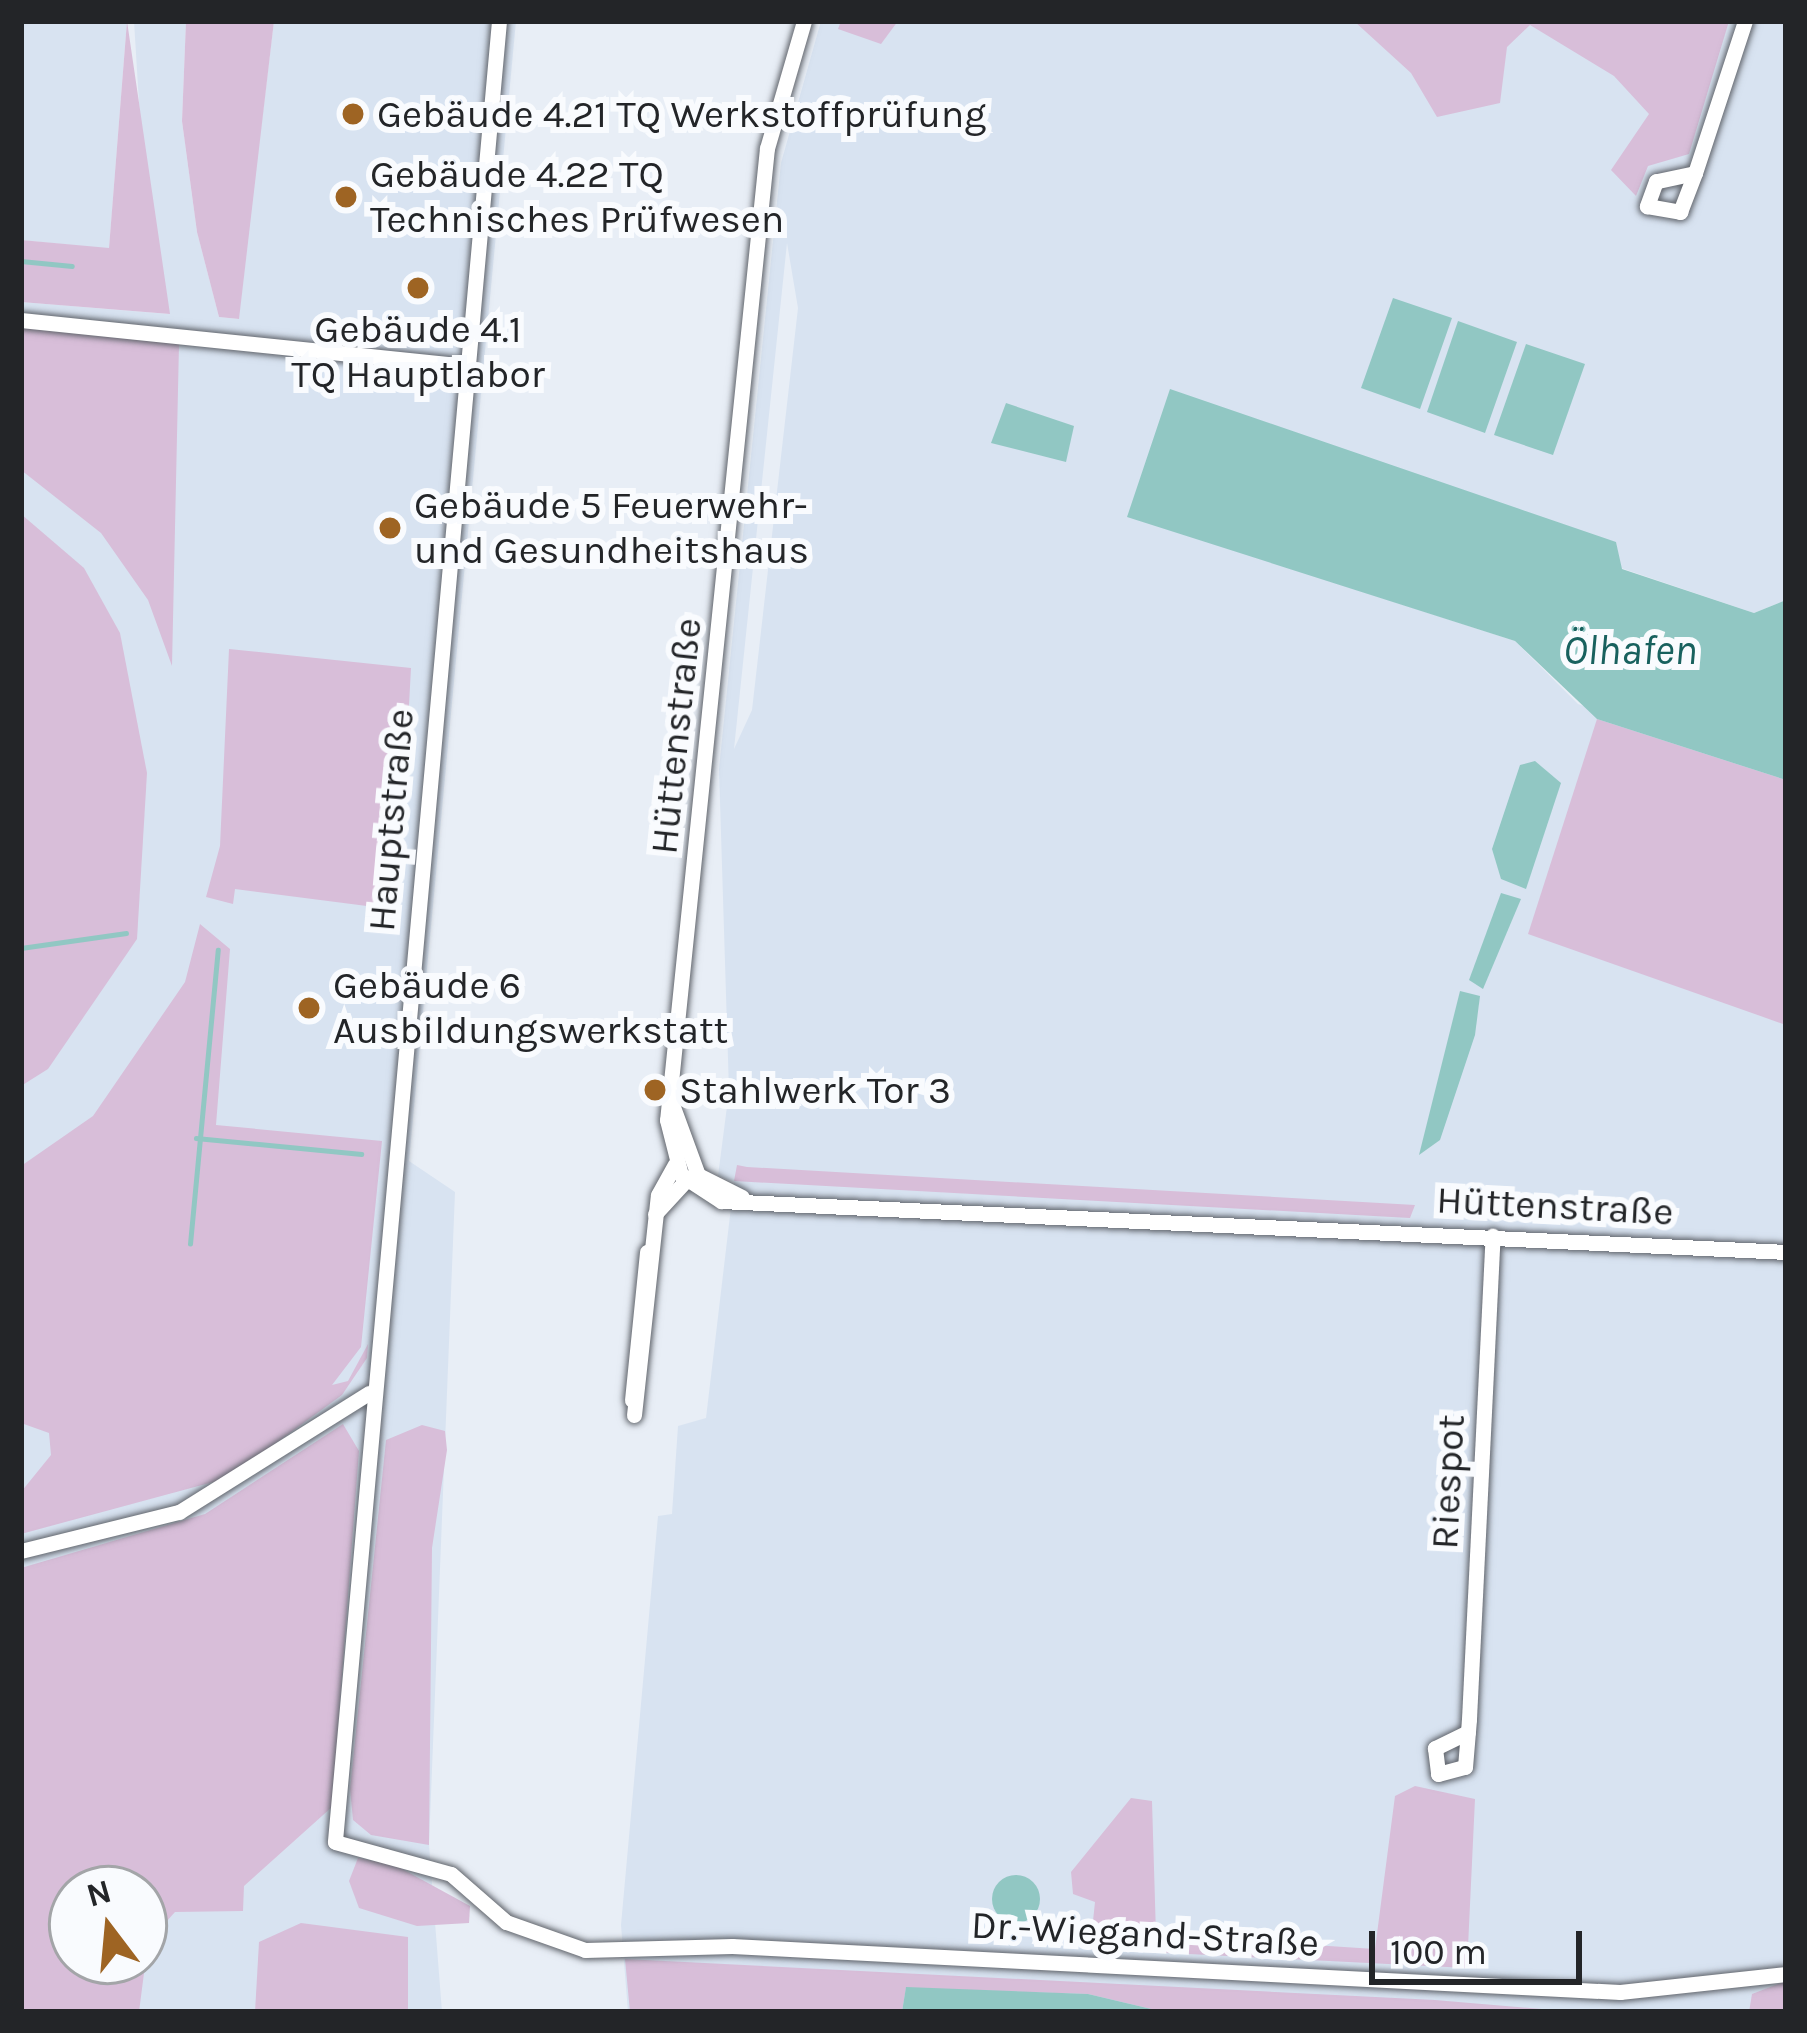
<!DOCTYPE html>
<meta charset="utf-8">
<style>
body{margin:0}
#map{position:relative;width:1807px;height:2033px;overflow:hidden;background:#e8eef6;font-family:Karla,sans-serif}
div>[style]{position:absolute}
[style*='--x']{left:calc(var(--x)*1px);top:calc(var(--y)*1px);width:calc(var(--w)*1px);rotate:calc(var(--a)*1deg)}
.built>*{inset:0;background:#d8e3f1}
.green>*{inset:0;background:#d8bed9}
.water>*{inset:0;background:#91c7c3}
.round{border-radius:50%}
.stream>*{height:4.5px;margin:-2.25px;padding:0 2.25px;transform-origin:2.25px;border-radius:2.25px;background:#91c7c3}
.roads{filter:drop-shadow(0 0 3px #60646b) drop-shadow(0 0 3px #60646b)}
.street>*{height:15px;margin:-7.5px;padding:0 7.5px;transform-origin:7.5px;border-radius:7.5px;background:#fff}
.dots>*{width:33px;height:33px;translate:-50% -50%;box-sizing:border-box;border:6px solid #f9fbfe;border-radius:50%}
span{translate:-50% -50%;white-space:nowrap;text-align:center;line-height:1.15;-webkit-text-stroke:12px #f9fbfe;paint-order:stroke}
.poi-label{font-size:39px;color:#232528}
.left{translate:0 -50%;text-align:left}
.street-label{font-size:39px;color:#232528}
.water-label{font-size:42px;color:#18615e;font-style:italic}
.frame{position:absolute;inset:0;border:24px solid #232528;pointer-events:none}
.north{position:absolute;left:48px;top:1865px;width:120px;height:120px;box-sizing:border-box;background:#f9fbfe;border:3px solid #a3a5a8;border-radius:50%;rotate:344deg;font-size:33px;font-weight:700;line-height:48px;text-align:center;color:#232528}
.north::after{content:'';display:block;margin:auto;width:42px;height:54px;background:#9e6423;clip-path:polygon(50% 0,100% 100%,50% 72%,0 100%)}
.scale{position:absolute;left:1369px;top:1931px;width:213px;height:54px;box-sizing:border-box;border:6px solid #232528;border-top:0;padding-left:15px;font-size:36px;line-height:42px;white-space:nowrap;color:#232528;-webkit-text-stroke:9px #f9fbfe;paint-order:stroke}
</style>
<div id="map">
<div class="built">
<i style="clip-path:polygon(21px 21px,127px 21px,109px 249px,21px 240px)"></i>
<i style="clip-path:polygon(evenodd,134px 21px,186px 21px,182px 121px,197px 232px,219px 317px,238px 319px,274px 21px,516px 21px,409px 1161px,455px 1192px,429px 1845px,442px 2012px,21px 2012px,21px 302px,169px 314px,144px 185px,134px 21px,72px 1889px,144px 1889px,144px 1961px,72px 1961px,72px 1889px)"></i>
<i style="clip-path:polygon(evenodd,821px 21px,1786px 21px,1786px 600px,1754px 613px,1621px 568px,1616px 543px,1128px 516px,1515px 641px,1578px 704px,1786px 780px,1786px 2012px,628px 2012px,621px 1925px,658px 1516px,672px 1514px,678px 1426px,706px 1418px,734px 1182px,718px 1176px,729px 1091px,719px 769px,781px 163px,821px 21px,787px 243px,798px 308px,752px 710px,734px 749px,787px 243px)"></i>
</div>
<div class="green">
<i style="clip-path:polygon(127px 21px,170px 314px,21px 302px,21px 240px,109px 248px)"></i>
<i style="clip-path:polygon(186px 21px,274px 21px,239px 319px,219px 317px,197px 232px,182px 121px)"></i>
<i style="clip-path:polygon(841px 21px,898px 21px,881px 44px,838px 29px)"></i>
<i style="clip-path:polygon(1354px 21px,1729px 21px,1689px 154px,1648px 166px,1636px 196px,1611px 170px,1649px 114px,1614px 76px,1530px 25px,1507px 47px,1500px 103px,1437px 117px,1411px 73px)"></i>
<i style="clip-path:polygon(21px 328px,179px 344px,172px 666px,148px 600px,101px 533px,21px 470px)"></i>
<i style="clip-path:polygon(21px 514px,84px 568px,120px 633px,147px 773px,137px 939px,48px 1069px,21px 1086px)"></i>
<i style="clip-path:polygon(229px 649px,411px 668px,398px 910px,235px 889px,233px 904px,206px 897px,220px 846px)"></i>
<i style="clip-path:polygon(1597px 719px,1786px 780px,1786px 1025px,1528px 934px)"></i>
<i style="clip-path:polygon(200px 924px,230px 949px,216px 1125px,382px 1141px,361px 1347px,332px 1385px,348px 1381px,368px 1344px,367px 1358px,342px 1395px,228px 1478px,21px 1534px,21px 1492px,51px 1455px,49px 1433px,21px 1423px,21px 1166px,93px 1116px,185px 982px)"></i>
<i style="clip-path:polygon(737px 1165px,747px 1167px,1415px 1205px,1410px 1218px,734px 1181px)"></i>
<i style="clip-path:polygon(evenodd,343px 1424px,359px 1451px,332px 1807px,244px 1886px,243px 1911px,175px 1912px,148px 1942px,139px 2012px,21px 2012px,21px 1568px,205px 1514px,343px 1424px,72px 1889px,144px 1889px,144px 1961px,72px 1961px,72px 1889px)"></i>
<i style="clip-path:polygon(422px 1425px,445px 1431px,447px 1450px,432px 1548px,429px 1845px,371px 1835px,353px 1820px,350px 1789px,386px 1440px)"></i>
<i style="clip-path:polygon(1415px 1786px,1475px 1799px,1467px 1968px,1090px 1949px,1095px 1902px,1073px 1894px,1071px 1872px,1131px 1798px,1152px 1801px,1156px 1935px,1375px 1949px,1395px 1796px)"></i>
<i style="clip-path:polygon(358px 1858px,395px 1865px,470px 1906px,469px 1923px,417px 1926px,359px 1908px,349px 1881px)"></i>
<i style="clip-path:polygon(301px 1923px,408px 1937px,408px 2012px,255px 2012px,259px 1942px)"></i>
<i style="clip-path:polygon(625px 1959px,1435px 2000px,1578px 2012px,1164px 2012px,1088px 1994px,906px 1988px,902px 2012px,630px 2012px)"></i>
<i style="clip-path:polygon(1786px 1981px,1786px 2012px,1749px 2012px,1752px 1994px)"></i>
</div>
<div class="water">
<i style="clip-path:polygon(1393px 298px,1452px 318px,1420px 409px,1361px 388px)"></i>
<i style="clip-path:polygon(1458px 321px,1517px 342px,1485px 433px,1427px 412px)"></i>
<i style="clip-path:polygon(1526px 344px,1585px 364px,1553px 455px,1494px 435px)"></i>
<i style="clip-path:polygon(1170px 389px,1616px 542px,1622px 569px,1754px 613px,1786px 600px,1786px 780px,1597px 719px,1515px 641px,1127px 517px)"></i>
<i style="clip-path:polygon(1006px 403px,1074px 426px,1066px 462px,991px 443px)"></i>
<i style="clip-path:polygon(1535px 761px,1561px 783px,1526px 889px,1501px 879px,1492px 849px,1520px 765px)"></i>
<i style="clip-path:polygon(1501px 893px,1521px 899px,1483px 989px,1469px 980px)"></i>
<i style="clip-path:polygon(1460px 991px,1480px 996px,1475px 1035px,1440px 1140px,1419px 1155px)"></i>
<i class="round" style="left:992px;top:1875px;width:48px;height:48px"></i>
<i style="clip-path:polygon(906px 1987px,1088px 1994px,1164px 2012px,902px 2012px)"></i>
</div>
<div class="stream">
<i style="--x:21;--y:261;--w:51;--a:5.6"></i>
<i style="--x:21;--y:948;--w:106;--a:-8.1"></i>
<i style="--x:196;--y:1138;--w:166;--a:5.5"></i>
<i style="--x:190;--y:1244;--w:295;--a:-84.6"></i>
</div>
<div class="roads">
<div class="street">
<i style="--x:499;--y:21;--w:1828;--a:95.15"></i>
<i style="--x:335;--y:1842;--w:120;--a:15.4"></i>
<i style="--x:451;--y:1874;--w:73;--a:41.1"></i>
<i style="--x:506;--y:1922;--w:84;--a:19.5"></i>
<i style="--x:585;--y:1950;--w:147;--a:-1.6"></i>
<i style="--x:732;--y:1946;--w:889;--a:2.97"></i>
<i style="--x:1620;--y:1992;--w:167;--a:-6.2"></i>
<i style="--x:804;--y:21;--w:132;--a:106.2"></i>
<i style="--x:767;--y:148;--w:977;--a:95.87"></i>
<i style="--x:667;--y:1120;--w:57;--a:75.7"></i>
<i style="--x:681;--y:1175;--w:48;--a:33"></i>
<i style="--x:721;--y:1201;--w:1066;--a:2.74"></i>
<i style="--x:1695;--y:173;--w:40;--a:168"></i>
<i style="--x:1656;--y:181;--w:27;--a:110"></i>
<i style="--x:1647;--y:206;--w:34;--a:10"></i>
<i style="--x:1680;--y:212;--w:42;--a:-69"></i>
<i style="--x:1695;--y:173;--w:160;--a:-71.8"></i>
<i style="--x:21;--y:320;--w:448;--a:5.9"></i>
<i style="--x:672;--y:1104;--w:76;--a:69.9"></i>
<i style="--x:698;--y:1175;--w:49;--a:26.6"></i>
<i style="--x:655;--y:1214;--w:50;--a:-47.4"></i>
<i style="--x:632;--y:1400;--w:149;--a:-84.2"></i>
<i style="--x:634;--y:1415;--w:221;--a:-83.8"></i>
<i style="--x:658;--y:1195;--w:35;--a:-61"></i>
<i style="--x:21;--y:1551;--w:163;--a:-13.9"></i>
<i style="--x:179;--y:1512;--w:224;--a:-32.1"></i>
<i style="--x:1468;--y:1732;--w:37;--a:154"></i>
<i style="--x:1435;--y:1748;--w:26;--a:83"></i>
<i style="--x:1438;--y:1774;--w:28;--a:-15"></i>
<i style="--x:1465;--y:1767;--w:48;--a:-85.2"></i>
<i style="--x:1469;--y:1719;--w:484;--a:-87.2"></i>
</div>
</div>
<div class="dots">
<i style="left:353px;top:114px;background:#9e6423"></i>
<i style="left:346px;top:197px;background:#9e6423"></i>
<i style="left:418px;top:288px;background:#9e6423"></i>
<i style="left:390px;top:528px;background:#9e6423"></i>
<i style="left:309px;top:1008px;background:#9e6423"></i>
<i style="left:655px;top:1090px;background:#9e6423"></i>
</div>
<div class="poi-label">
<span class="left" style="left:377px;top:114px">Gebäude 4.21 TQ Werkstoffprüfung</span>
<span class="left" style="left:370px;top:197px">Gebäude 4.22 TQ<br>Technisches Prüfwesen</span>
<span style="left:418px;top:352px">Gebäude 4.1<br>TQ Hauptlabor</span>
<span class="left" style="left:414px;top:528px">Gebäude 5 Feuerwehr-<br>und Gesundheitshaus</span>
<span class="left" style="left:333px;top:1008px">Gebäude 6<br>Ausbildungswerkstatt</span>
<span class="left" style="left:679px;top:1090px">Stahlwerk Tor 3</span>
</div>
<div class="street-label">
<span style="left:676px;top:736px;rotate:-84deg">Hüttenstraße</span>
<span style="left:391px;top:820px;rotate:-85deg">Hauptstraße</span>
<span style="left:1555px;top:1206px;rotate:3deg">Hüttenstraße</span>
<span style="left:1448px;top:1482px;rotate:-87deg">Riespot</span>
<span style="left:1145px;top:1934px;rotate:3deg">Dr.-Wiegand-Straße</span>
</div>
<div class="water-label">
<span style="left:1630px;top:650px">Ölhafen</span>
</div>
<div class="frame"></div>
<div class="north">N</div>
<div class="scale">100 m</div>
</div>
